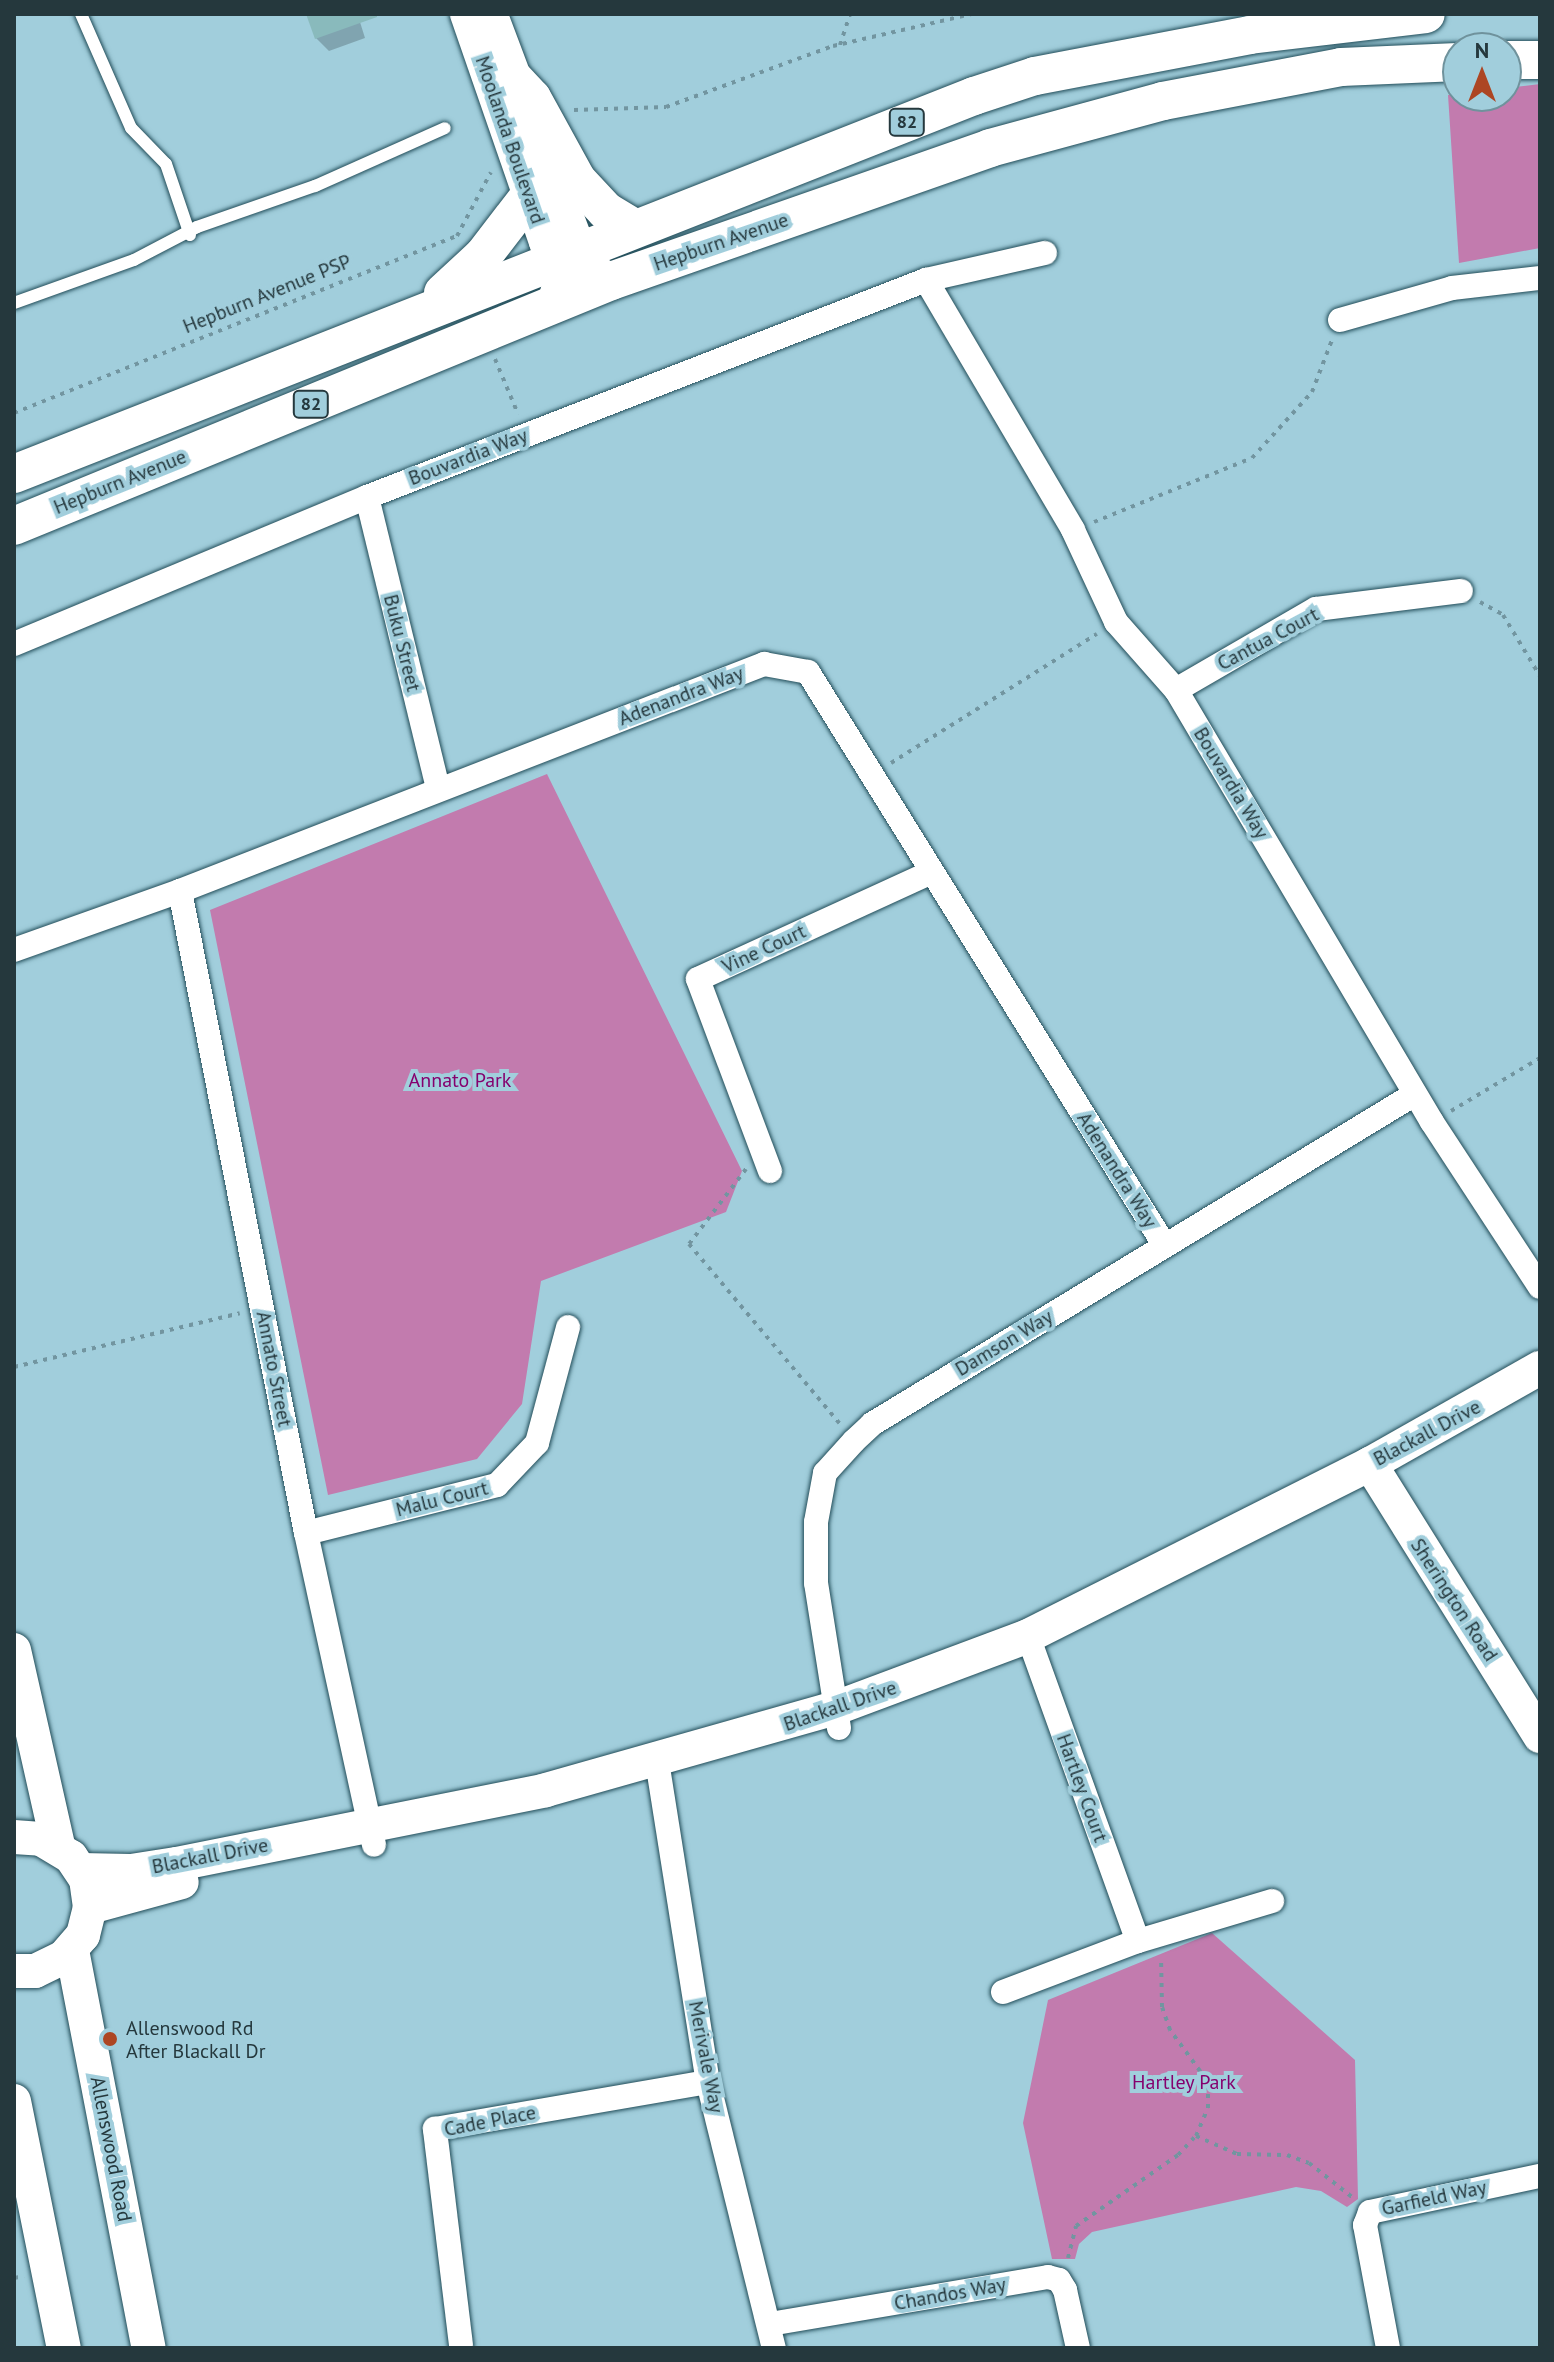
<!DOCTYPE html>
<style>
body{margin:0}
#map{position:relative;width:1554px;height:2362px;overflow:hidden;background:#a1cedc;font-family:"PT Sans",sans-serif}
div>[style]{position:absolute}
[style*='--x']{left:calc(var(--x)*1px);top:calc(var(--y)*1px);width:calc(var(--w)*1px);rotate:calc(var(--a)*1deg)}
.green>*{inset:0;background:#c27bae}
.shadow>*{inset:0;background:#0003}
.building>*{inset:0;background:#89babc}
.path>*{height:4px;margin-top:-2px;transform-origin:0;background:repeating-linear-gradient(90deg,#7295a0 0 4px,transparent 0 10px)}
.roads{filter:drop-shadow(0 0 2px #224d59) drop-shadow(0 0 2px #224d59)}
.lane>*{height:12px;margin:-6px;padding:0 6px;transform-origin:6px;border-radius:6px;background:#fff}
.street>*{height:24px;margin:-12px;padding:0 12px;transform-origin:12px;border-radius:12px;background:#fff}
.secondary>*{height:34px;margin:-17px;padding:0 17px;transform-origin:17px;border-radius:17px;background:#fff}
.primary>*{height:38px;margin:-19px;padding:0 19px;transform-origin:19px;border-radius:19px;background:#fff}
.dots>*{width:22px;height:22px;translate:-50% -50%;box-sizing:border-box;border:4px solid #a1cedc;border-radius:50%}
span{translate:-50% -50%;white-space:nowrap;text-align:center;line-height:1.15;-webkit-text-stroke:8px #a1cedc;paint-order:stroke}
.shield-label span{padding:2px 6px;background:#a1cedc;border:2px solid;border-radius:6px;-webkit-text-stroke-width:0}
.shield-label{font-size:18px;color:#25383d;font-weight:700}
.street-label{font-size:20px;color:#25383d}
.park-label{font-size:20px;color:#85006e}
.poi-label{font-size:20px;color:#25383d}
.left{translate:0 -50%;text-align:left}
.frame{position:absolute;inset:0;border:16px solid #25383d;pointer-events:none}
.north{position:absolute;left:1442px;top:32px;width:80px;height:80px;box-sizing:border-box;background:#a1cedc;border:2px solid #6f929c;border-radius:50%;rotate:0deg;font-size:22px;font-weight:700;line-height:32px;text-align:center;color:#25383d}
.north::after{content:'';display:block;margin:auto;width:28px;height:36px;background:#ad4623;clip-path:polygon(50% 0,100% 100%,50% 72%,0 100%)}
</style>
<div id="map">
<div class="green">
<i style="clip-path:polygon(1540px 84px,1540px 248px,1459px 263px,1448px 95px,1506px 96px,1506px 88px)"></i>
<i style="clip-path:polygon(547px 774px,742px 1171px,726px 1212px,541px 1281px,522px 1404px,477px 1459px,328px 1495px,210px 910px)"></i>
<i style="clip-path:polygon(1212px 1933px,1355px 2060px,1358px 2199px,1347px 2207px,1321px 2191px,1296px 2187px,1092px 2232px,1079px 2244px,1075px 2259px,1052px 2259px,1023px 2123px,1048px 2000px)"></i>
</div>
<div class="shadow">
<i style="clip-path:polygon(308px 14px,383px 14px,360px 22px,365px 38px,329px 51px,316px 38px)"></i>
</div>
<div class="building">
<i style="clip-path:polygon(306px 14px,377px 14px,377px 17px,315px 39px)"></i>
</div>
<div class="path">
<i style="--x:840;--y:45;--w:33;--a:-72"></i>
<i style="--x:574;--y:110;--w:92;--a:-1.9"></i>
<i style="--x:666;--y:107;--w:178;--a:-20.1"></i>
<i style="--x:833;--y:46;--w:143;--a:-13"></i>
<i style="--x:495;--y:359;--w:60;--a:67.3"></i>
<i style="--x:14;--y:413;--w:477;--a:-21.8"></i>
<i style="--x:457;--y:236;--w:72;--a:-62"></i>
<i style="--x:1094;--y:522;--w:170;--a:-22.1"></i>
<i style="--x:1252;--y:458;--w:89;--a:-47.7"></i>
<i style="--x:1312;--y:392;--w:56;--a:-69"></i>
<i style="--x:1480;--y:602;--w:26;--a:29"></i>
<i style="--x:1503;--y:615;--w:71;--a:58.8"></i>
<i style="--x:891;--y:763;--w:243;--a:-32.1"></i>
<i style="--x:1451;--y:1111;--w:104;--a:-30.8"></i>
<i style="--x:746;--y:1169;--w:94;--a:127.2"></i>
<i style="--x:689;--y:1244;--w:234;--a:50"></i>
<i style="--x:14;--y:1367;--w:232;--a:-13.4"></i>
<i style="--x:1196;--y:2136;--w:45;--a:23.7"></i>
<i style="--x:1237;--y:2154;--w:50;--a:1.1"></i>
<i style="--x:1287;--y:2155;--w:23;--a:20"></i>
<i style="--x:1309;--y:2163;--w:55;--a:38.3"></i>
<i style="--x:1068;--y:2258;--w:33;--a:-76"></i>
<i style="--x:1076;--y:2226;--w:124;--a:-34.8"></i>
<i style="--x:1178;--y:2155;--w:26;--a:-47"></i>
<i style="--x:1196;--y:2136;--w:30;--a:-67"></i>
<i style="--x:1208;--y:2108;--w:18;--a:-90"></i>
<i style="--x:1208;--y:2090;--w:21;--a:-113"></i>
<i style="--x:1200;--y:2071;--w:51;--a:-126.2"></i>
<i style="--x:1170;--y:2030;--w:24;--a:-109"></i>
<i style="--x:1162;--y:2007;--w:50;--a:-91.1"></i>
<i style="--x:14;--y:2278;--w:10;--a:-11"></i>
</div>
<div class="roads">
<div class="lane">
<i style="--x:81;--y:14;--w:124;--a:66.3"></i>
<i style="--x:131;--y:128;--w:50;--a:45.8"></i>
<i style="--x:166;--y:164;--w:75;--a:71.3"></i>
<i style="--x:14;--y:303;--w:127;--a:-19.7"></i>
<i style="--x:134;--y:260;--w:71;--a:-27.6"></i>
<i style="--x:197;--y:227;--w:125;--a:-19.2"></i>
<i style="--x:315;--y:186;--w:142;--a:-24"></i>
</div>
<div class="street">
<i style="--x:926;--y:280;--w:122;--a:-12.8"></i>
<i style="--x:1340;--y:320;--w:116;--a:-15.9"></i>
<i style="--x:1452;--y:288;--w:89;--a:-6.5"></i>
<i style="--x:367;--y:497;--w:300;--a:76.3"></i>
<i style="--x:14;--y:644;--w:382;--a:-22.6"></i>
<i style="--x:367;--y:497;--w:600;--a:-21.22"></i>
<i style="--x:926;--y:280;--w:290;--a:59.5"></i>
<i style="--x:1073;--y:530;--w:102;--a:64.9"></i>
<i style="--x:1116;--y:622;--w:91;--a:48.6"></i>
<i style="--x:1176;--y:690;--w:502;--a:59.35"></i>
<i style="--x:1432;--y:1122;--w:197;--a:56.8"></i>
<i style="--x:1176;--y:690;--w:162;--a:-30.1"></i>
<i style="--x:1316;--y:609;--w:146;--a:-7.1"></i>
<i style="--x:180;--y:891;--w:654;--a:78.9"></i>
<i style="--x:306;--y:1533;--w:319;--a:77.7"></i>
<i style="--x:14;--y:950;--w:176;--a:-19.6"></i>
<i style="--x:180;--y:891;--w:627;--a:-21.24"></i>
<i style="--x:764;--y:664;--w:45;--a:10.3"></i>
<i style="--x:808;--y:672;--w:676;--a:58.12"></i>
<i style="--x:770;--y:1171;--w:205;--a:-110.6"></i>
<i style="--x:698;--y:979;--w:255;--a:-24.6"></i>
<i style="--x:306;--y:1533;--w:197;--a:-14.1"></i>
<i style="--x:497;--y:1485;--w:58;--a:-46.4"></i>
<i style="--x:537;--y:1443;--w:120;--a:-75"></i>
<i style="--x:1028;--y:1636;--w:324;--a:70.2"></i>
<i style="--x:839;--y:1728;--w:147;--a:-99"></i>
<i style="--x:816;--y:1583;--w:61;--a:-90"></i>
<i style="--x:816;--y:1522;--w:50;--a:-79.6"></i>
<i style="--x:825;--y:1473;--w:43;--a:-47.8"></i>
<i style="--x:854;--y:1441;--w:25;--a:-43"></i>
<i style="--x:872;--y:1424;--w:635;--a:-31.29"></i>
<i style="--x:657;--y:1761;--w:325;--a:81"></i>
<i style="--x:708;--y:2082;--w:274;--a:76.1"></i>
<i style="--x:1003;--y:1992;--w:144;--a:-20.7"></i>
<i style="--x:1138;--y:1941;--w:140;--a:-16.6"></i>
<i style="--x:770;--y:2324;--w:282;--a:-9.6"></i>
<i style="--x:1048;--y:2277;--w:11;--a:15"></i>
<i style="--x:1059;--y:2280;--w:12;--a:59"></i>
<i style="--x:1065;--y:2290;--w:59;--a:77.4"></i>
<i style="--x:461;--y:2345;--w:218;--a:-96.9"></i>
<i style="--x:435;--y:2129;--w:277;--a:-9.8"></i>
<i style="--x:1388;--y:2348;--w:125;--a:-100.6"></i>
<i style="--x:1365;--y:2225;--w:14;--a:-69"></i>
<i style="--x:1370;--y:2212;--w:174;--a:-12"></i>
</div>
<div class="secondary">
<i style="--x:467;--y:14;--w:241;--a:70.9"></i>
<i style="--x:546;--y:242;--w:76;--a:31"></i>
<i style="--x:492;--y:18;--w:233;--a:69.4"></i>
<i style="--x:574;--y:236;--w:70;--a:106.6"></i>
<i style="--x:1370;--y:1464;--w:321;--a:58"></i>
<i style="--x:14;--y:1650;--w:201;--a:77.3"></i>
<i style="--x:14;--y:1837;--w:27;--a:4"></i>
<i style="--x:41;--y:1839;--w:35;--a:31"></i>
<i style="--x:71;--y:1857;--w:27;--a:56"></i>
<i style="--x:86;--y:1879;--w:28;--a:82"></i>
<i style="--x:90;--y:1907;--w:29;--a:104"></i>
<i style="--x:83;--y:1935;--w:29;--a:131"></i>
<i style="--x:64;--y:1957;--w:32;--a:154"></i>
<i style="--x:35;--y:1971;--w:21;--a:180"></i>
<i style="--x:81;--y:1870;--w:50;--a:1.1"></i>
<i style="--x:131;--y:1871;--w:47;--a:-8.7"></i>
<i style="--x:177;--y:1864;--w:376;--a:-11.3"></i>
<i style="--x:546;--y:1790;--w:298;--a:-15.8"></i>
<i style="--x:833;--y:1709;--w:208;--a:-20.5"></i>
<i style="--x:1028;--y:1636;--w:383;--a:-26.7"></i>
<i style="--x:1370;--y:1464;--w:195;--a:-29.5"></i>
<i style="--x:90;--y:1907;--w:95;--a:-15.2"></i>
<i style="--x:72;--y:1950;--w:405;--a:79.1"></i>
<i style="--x:14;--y:2101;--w:252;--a:78.6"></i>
</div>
<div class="primary">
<i style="--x:1506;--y:60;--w:34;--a:0"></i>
<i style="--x:515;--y:80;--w:25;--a:47"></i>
<i style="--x:532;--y:98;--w:94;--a:61.2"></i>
<i style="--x:577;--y:180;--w:42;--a:46.9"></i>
<i style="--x:606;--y:211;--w:31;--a:31"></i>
<i style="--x:443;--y:293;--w:54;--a:-42.8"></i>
<i style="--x:483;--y:256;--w:77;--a:-52.4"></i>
<i style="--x:14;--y:474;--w:1032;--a:-21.49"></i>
<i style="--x:974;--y:96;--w:64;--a:-18.2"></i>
<i style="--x:1035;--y:76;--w:219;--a:-10.8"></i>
<i style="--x:1250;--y:35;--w:177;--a:-6.8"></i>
<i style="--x:14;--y:526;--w:645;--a:-22.31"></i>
<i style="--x:611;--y:281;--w:402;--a:-19.3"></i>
<i style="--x:990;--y:148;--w:179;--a:-15.2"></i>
<i style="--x:1163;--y:101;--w:181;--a:-10.8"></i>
<i style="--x:1341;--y:67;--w:117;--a:-2.4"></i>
</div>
</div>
<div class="dots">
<i style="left:110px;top:2039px;background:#ad4623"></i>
</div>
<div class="shield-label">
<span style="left:907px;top:122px">82</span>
<span style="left:311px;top:404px">82</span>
</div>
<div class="street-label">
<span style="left:510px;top:140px;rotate:71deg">Moolanda Boulevard</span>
<span style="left:721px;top:242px;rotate:-19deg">Hepburn Avenue</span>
<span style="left:267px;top:294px;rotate:-22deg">Hepburn Avenue PSP</span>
<span style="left:468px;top:457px;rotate:-21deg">Bouvardia Way</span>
<span style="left:120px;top:482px;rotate:-22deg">Hepburn Avenue</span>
<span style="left:1268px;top:639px;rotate:-28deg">Cantua Court</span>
<span style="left:402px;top:643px;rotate:76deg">Buku Street</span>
<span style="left:681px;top:696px;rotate:-21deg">Adenandra Way</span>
<span style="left:1231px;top:783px;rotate:59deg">Bouvardia Way</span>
<span style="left:764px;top:949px;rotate:-25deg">Vine Court</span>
<span style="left:1117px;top:1170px;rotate:58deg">Adenandra Way</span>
<span style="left:1004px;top:1343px;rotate:-31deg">Damson Way</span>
<span style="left:274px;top:1369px;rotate:79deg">Annato Street</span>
<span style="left:1427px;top:1433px;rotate:-28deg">Blackall Drive</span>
<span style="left:442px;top:1499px;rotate:-14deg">Malu Court</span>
<span style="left:1454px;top:1600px;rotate:57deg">Sherington Road</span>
<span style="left:840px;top:1706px;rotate:-19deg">Blackall Drive</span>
<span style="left:1082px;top:1788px;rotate:70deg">Hartley Court</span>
<span style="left:210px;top:1856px;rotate:-11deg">Blackall Drive</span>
<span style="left:706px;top:2057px;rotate:79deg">Merivale Way</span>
<span style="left:490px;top:2121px;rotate:-11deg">Cade Place</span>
<span style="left:111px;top:2149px;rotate:79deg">Allenswood Road</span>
<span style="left:1434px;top:2198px;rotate:-12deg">Garfield Way</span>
<span style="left:950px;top:2294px;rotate:-10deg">Chandos Way</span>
</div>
<div class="park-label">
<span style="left:460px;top:1080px">Annato Park</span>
<span style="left:1184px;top:2082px">Hartley Park</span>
</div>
<div class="poi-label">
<span class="left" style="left:126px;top:2040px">Allenswood Rd<br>After Blackall Dr</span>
</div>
<div class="frame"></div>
<div class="north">N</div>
</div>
